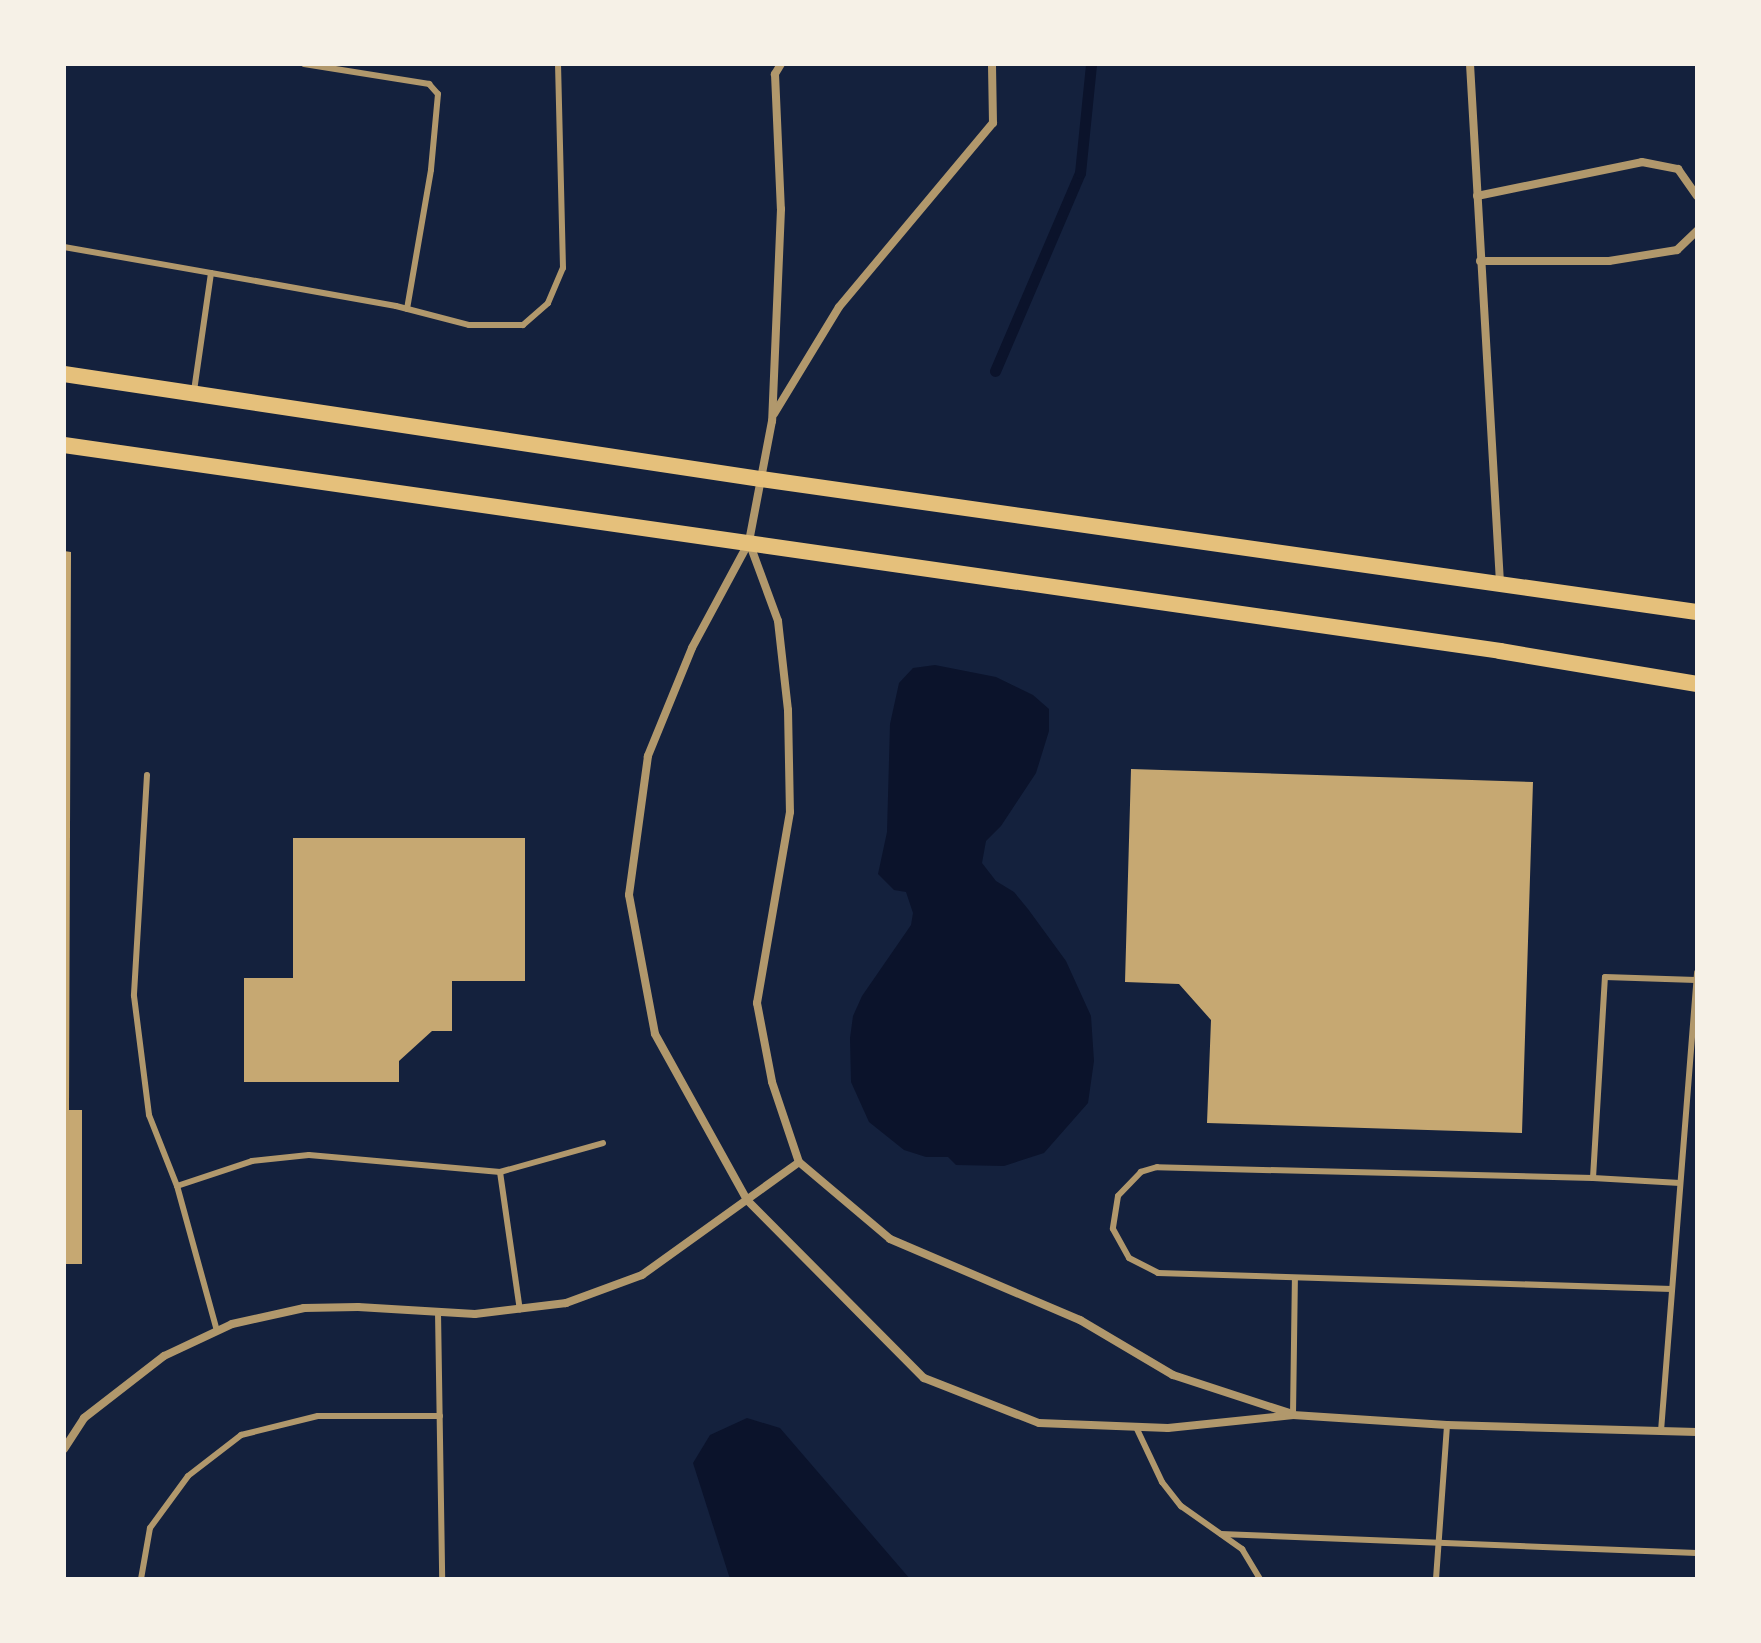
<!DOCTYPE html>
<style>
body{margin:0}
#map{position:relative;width:1761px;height:1643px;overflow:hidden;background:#14213d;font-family:"PT Sans",sans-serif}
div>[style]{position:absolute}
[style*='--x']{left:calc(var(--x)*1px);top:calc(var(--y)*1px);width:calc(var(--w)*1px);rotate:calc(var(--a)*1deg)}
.water>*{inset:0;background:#0b132b}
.stream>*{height:11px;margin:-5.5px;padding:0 5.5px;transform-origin:5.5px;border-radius:5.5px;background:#0b132b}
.building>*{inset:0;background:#c6a872}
.service>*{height:6px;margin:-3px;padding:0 3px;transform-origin:3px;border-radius:3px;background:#b1986c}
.minor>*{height:8px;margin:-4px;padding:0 4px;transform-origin:4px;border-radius:4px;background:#b1986c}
.secondary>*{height:16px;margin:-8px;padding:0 8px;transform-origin:8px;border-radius:8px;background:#e5c07b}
span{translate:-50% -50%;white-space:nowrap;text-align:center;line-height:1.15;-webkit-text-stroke:7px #f6f1e7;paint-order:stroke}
.frame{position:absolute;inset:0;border:66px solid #f6f1e7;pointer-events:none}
</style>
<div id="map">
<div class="water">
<i style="clip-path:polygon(935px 665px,996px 677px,1033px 695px,1049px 709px,1049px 731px,1036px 773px,1001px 826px,986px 841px,982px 863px,996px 881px,1014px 892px,1028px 909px,1066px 961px,1091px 1016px,1094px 1061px,1088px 1103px,1044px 1153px,1004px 1166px,956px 1165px,948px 1157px,926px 1157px,904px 1150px,869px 1122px,851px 1082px,850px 1038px,853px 1016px,862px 996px,911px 925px,913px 913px,906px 892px,894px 890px,878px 874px,887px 832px,890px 724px,899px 683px,913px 668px)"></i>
<i style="clip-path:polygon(747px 1418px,780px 1428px,910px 1579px,730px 1579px,693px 1463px,710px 1435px)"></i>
</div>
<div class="stream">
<i style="--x:995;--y:371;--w:215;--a:-66.8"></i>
<i style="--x:1080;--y:173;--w:110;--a:-84.2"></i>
</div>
<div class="building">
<i style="clip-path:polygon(64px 551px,71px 552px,69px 1110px,82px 1110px,82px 1264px,64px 1264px)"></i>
<i style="clip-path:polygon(1131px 769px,1533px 782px,1522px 1133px,1207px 1123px,1211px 1020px,1179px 984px,1125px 982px)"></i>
<i style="clip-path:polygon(293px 838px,525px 838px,525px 981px,452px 981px,452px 1031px,432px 1031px,399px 1061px,399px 1082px,244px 1082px,244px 978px,293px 978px)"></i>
</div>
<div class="service">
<i style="--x:304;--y:64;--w:127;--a:9.1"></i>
<i style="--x:429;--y:84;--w:13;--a:48"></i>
<i style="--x:438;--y:94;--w:76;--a:95.3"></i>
<i style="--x:431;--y:170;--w:141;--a:99.8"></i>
<i style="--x:64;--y:247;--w:149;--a:10"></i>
<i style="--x:194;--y:391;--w:119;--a:-81.8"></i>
<i style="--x:211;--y:273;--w:188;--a:10.1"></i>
<i style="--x:396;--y:306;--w:75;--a:14.6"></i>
<i style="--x:469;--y:325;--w:54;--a:0"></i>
<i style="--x:523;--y:325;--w:33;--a:-41"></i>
<i style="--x:548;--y:303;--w:38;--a:-67"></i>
<i style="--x:563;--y:268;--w:204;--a:-91.4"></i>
<i style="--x:147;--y:775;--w:221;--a:93.4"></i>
<i style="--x:134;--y:996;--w:120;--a:82.8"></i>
<i style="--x:149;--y:1115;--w:76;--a:68.5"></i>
<i style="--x:500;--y:1172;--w:139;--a:81.8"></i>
<i style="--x:1593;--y:1178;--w:436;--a:-178.6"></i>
<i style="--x:1157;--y:1167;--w:17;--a:163"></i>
<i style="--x:1141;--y:1172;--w:33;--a:134"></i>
<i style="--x:1118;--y:1196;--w:33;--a:99"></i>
<i style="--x:1113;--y:1229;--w:33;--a:61"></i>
<i style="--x:1129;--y:1258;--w:33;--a:27"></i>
<i style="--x:1158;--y:1273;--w:514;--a:1.78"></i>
<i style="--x:1680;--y:1183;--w:87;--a:-176.7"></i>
<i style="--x:1593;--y:1178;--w:201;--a:-86.6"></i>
<i style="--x:1605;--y:977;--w:91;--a:1.9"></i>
<i style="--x:438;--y:1312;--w:267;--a:89.1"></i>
<i style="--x:217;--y:1331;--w:150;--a:-105.4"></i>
<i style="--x:177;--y:1186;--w:79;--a:-18.4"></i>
<i style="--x:252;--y:1161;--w:57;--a:-6"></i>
<i style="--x:309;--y:1155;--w:192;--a:5.1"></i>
<i style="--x:500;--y:1172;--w:107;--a:-15.7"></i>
<i style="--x:1293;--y:1415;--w:137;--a:-89.2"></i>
<i style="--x:1136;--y:1427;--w:61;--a:64.7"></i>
<i style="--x:1162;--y:1482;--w:31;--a:52"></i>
<i style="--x:1181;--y:1506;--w:75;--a:35.2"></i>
<i style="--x:1242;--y:1549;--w:35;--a:59"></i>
<i style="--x:1661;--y:1431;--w:460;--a:-85.5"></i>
<i style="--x:1221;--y:1534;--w:476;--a:2.3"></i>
<i style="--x:141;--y:1579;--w:52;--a:-80"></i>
<i style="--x:150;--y:1528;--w:64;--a:-53.8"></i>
<i style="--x:188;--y:1476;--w:67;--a:-37.7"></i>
<i style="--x:241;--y:1435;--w:79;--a:-13.9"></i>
<i style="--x:318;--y:1416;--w:122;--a:0"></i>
<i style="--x:1436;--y:1579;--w:154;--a:-85.9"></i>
</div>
<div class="minor">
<i style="--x:781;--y:64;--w:12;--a:121"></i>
<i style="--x:775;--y:74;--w:135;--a:87.5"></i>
<i style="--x:781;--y:209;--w:212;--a:92.4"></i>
<i style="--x:772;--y:421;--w:123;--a:100.8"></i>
<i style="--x:749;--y:542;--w:120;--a:118.3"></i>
<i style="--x:692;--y:648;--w:117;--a:112.2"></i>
<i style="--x:648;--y:756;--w:140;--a:97.8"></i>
<i style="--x:629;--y:895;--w:141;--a:79.4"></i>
<i style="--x:655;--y:1034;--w:190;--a:61"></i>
<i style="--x:747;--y:1200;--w:251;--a:45.2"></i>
<i style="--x:924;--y:1378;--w:123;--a:21.4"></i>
<i style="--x:1039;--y:1423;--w:129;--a:2.2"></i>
<i style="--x:1168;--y:1428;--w:126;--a:-5.9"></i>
<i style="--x:1293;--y:1415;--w:154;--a:3.7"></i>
<i style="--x:1447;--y:1425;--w:250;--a:1.6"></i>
<i style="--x:1470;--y:64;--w:519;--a:86.69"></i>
<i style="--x:1477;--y:196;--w:168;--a:-11.6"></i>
<i style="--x:1642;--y:162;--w:37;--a:11"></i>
<i style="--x:1678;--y:169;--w:33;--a:55"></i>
<i style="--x:1480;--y:261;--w:129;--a:0"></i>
<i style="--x:1609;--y:261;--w:69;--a:-9.2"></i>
<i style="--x:1677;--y:250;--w:28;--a:-44"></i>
<i style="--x:774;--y:414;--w:125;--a:-58.7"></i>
<i style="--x:839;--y:307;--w:240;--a:-50.1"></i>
<i style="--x:993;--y:123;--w:59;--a:-91"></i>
<i style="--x:749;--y:542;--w:84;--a:69.8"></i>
<i style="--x:778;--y:621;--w:90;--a:83.6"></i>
<i style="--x:788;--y:710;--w:102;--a:88.9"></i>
<i style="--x:790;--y:812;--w:194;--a:99.8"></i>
<i style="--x:757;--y:1003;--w:80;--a:79.2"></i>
<i style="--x:772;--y:1082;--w:84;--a:71.4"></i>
<i style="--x:799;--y:1162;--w:119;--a:40.2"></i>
<i style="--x:890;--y:1239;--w:207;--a:23.1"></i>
<i style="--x:1080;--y:1320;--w:108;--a:30.6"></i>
<i style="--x:1173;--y:1375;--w:122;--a:18.1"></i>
<i style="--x:64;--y:1449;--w:37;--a:-57"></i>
<i style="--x:84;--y:1418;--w:101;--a:-37.8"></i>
<i style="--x:164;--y:1356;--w:75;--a:-25.2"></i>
<i style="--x:232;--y:1324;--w:74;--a:-12.5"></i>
<i style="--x:304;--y:1308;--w:54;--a:-1.1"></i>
<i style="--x:358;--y:1307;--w:117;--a:3.4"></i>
<i style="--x:475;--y:1314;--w:92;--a:-6.9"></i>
<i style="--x:566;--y:1303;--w:81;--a:-20.2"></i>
<i style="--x:642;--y:1275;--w:193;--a:-35.7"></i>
</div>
<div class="secondary">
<i style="--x:64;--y:374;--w:705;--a:8.57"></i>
<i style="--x:761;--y:479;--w:945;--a:8.09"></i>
<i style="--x:64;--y:445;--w:1451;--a:8.16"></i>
<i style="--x:1500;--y:651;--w:200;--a:9.5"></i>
</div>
<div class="frame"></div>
</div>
